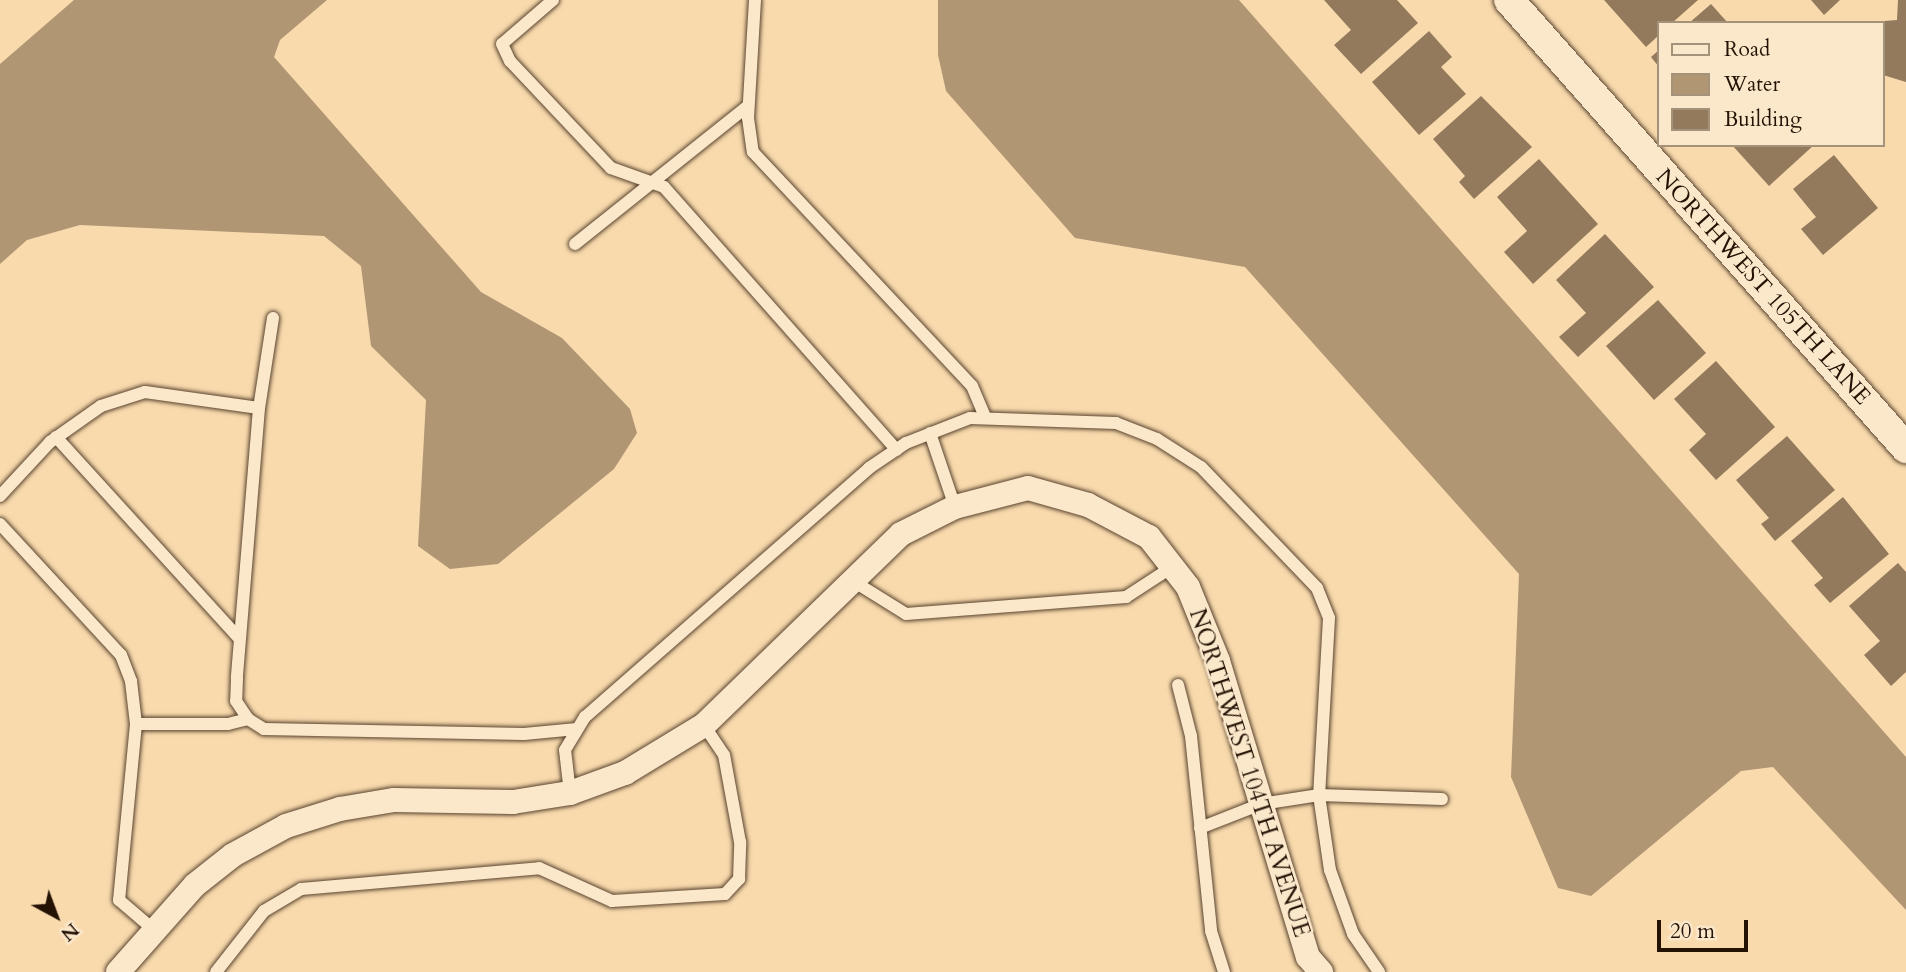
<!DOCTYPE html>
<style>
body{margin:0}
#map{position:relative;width:1906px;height:972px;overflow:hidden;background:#f9daad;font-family:Cardo,serif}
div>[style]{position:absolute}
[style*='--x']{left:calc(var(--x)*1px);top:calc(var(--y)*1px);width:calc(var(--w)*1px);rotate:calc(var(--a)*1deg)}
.water>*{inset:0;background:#b19674}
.building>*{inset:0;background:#937a5c}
.roads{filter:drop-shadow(0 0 2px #59442f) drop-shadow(0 0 2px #59442f)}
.service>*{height:12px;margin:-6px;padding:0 6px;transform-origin:6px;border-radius:6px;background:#fbe7ca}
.minor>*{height:24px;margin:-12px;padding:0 12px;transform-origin:12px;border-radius:12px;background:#fbe7ca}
.tertiary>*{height:30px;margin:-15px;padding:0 15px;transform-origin:15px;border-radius:15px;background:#fbe7ca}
span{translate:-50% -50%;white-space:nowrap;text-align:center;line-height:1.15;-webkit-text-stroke:5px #fbe7ca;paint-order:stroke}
.street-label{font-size:23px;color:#241205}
.legend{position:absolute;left:1657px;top:21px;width:228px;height:126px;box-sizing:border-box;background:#fbe7ca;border:2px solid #a5927b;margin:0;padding:9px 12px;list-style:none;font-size:21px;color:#241205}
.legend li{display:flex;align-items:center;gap:14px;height:35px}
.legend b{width:35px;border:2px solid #a5927b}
.north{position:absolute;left:21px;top:881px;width:70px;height:70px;-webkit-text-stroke:5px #fbe7ca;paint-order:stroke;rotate:139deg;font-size:19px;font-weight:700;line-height:28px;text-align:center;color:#241205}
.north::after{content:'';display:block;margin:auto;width:24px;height:32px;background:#241205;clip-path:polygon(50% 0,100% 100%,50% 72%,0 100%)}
.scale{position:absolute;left:1657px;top:920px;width:91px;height:32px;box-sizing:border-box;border:4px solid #241205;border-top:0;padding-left:9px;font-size:21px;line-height:24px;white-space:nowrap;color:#241205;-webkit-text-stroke:5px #fbe7ca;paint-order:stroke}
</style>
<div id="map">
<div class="water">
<i style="clip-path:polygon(74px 0,327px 0,280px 40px,274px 57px,481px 292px,562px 338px,630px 409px,637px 433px,614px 469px,498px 564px,450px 569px,418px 546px,426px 400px,371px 346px,361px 266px,324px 236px,80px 225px,27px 240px,0 264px,0 64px)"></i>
<i style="clip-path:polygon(938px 0,1239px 0,1906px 757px,1906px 910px,1773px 767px,1741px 771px,1591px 896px,1558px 888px,1511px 777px,1519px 574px,1245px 267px,1075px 238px,946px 91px,938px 55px)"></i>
</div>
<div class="building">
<i style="clip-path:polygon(1324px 0,1397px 0,1418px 23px,1361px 74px,1334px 45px,1351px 30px)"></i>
<i style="clip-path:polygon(1604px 0,1698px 0,1672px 23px,1659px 23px,1659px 35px,1646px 47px)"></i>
<i style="clip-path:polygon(1811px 0,1840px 0,1824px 15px)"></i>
<i style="clip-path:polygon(1898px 0,1906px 0,1906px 82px,1883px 75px,1883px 23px,1858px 23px,1897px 20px)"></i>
<i style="clip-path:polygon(1711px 4px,1728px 23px,1689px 23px)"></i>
<i style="clip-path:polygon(1429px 31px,1452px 57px,1441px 67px,1466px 94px,1419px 135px,1372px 82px)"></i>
<i style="clip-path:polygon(1659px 50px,1659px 67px,1651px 57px)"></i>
<i style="clip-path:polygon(1481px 96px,1532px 147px,1474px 199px,1459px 182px,1465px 176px,1433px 139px)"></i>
<i style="clip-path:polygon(1732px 145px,1814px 145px,1769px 186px)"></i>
<i style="clip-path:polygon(1834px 155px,1878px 208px,1823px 255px,1801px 229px,1816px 217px,1793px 189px)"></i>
<i style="clip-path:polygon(1539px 159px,1598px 224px,1533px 284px,1504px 252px,1527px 231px,1497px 197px)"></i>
<i style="clip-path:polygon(1605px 234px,1654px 287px,1578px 357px,1559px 337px,1586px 313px,1556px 280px)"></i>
<i style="clip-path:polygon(1658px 300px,1706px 353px,1654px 400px,1606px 346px)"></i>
<i style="clip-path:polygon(1716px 361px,1775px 427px,1716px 480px,1689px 450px,1706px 434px,1674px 399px)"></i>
<i style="clip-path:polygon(1787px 436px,1835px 490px,1775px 541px,1761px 524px,1769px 518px,1736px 480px)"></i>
<i style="clip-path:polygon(1843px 497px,1889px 554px,1830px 603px,1814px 585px,1823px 578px,1791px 541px)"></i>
<i style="clip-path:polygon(1898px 563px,1906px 572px,1906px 672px,1891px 686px,1864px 655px,1880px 641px,1849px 606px)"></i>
</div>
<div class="roads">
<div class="service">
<i style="--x:553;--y:0;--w:67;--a:139.2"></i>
<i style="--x:502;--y:44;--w:19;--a:65"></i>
<i style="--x:510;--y:61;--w:147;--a:46.7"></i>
<i style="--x:611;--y:168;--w:56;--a:19.7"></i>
<i style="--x:664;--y:187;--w:351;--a:48.5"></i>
<i style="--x:755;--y:0;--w:118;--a:93.4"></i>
<i style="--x:748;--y:118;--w:34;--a:82"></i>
<i style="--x:753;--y:152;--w:320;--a:46.9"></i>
<i style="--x:972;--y:386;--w:34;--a:67"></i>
<i style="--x:575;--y:244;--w:221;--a:-38.6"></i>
<i style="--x:273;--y:318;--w:91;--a:98.8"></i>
<i style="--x:259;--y:408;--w:271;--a:94.7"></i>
<i style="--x:237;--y:678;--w:23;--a:92"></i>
<i style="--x:236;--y:701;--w:22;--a:56"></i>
<i style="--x:248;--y:719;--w:19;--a:32"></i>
<i style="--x:264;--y:729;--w:260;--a:1.1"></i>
<i style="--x:524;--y:734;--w:53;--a:-5.4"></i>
<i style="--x:930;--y:433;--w:78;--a:71.3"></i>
<i style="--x:56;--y:437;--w:273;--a:47.7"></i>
<i style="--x:0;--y:496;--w:74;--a:-47.2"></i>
<i style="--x:50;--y:442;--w:62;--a:-35.2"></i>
<i style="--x:101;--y:406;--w:46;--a:-17.7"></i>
<i style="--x:145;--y:392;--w:115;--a:8"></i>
<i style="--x:0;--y:524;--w:178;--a:47.3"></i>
<i style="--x:121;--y:655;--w:28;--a:69"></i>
<i style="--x:131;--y:681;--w:43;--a:83.4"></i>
<i style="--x:136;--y:724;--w:177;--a:95.5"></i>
<i style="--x:119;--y:900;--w:45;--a:40.5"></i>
<i style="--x:853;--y:581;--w:62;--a:31.9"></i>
<i style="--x:906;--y:614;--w:221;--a:-4.4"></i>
<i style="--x:1126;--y:597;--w:55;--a:-33.1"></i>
<i style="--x:1178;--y:685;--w:53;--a:75.7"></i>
<i style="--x:1191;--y:736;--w:196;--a:84.1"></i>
<i style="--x:1211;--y:931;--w:43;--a:72.4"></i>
<i style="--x:136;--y:724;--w:92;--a:0"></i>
<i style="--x:228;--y:724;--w:21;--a:-14"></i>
<i style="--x:570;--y:793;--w:43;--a:-96.6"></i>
<i style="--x:565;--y:750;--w:39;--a:-59"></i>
<i style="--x:585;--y:717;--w:378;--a:-41.2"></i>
<i style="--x:869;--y:468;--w:45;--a:-34"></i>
<i style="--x:906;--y:443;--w:69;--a:-21.3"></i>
<i style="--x:970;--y:418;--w:146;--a:2"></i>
<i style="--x:1116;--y:423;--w:44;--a:21.3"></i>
<i style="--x:1157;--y:439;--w:52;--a:32.5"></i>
<i style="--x:1201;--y:467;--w:168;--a:46.2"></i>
<i style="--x:1317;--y:588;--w:32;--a:68"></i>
<i style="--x:1329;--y:618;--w:177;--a:93.2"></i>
<i style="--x:1319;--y:795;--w:76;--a:81.7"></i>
<i style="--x:1330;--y:870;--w:68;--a:70.2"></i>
<i style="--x:1353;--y:934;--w:46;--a:55.6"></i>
<i style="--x:1200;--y:828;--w:66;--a:-21.5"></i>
<i style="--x:1261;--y:804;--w:59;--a:-8.8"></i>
<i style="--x:1319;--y:795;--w:123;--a:1.9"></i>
<i style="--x:216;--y:972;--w:78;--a:-51.8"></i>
<i style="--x:264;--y:911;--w:43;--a:-30.7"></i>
<i style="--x:301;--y:889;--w:239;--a:-5"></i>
<i style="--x:539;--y:868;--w:80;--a:24.3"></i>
<i style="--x:612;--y:901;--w:113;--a:-3.5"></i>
<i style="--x:725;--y:894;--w:21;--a:-47"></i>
<i style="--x:739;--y:879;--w:37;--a:-88"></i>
<i style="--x:740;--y:842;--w:88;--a:-100.4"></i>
<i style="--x:724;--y:755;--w:36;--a:-124"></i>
</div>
<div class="minor">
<i style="--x:118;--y:972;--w:116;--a:-48.5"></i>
<i style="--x:195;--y:885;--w:48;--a:-38.3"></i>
<i style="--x:233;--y:855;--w:60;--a:-28.7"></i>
<i style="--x:286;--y:826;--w:57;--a:-17.5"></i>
<i style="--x:340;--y:809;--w:55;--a:-9.5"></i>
<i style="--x:394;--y:800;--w:119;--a:1"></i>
<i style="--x:513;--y:802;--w:58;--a:-9"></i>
<i style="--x:570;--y:793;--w:59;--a:-20"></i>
<i style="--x:625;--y:773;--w:92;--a:-31.3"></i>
<i style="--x:704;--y:725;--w:274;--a:-44.1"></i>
<i style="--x:901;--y:534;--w:60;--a:-26.6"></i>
<i style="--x:955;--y:507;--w:75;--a:-14.6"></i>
<i style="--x:1028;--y:488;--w:62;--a:15.8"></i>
<i style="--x:1088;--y:505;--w:69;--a:27.7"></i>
<i style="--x:1149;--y:537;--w:63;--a:52"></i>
<i style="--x:1188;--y:587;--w:80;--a:67.9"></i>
<i style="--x:1218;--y:661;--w:309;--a:73.1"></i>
<i style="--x:1308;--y:957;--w:20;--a:49"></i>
</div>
<div class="tertiary">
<i style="--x:1509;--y:0;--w:599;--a:48.45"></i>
</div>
</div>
<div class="street-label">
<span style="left:1763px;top:287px;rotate:48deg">NORTHWEST 105TH LANE</span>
<span style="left:1249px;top:773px;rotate:72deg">NORTHWEST 104TH AVENUE</span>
</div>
<ul class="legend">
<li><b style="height:9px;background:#fbe7ca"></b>Road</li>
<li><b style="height:19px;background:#b19674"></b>Water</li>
<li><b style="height:19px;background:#937a5c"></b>Building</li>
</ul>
<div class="north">N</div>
<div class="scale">20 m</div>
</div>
